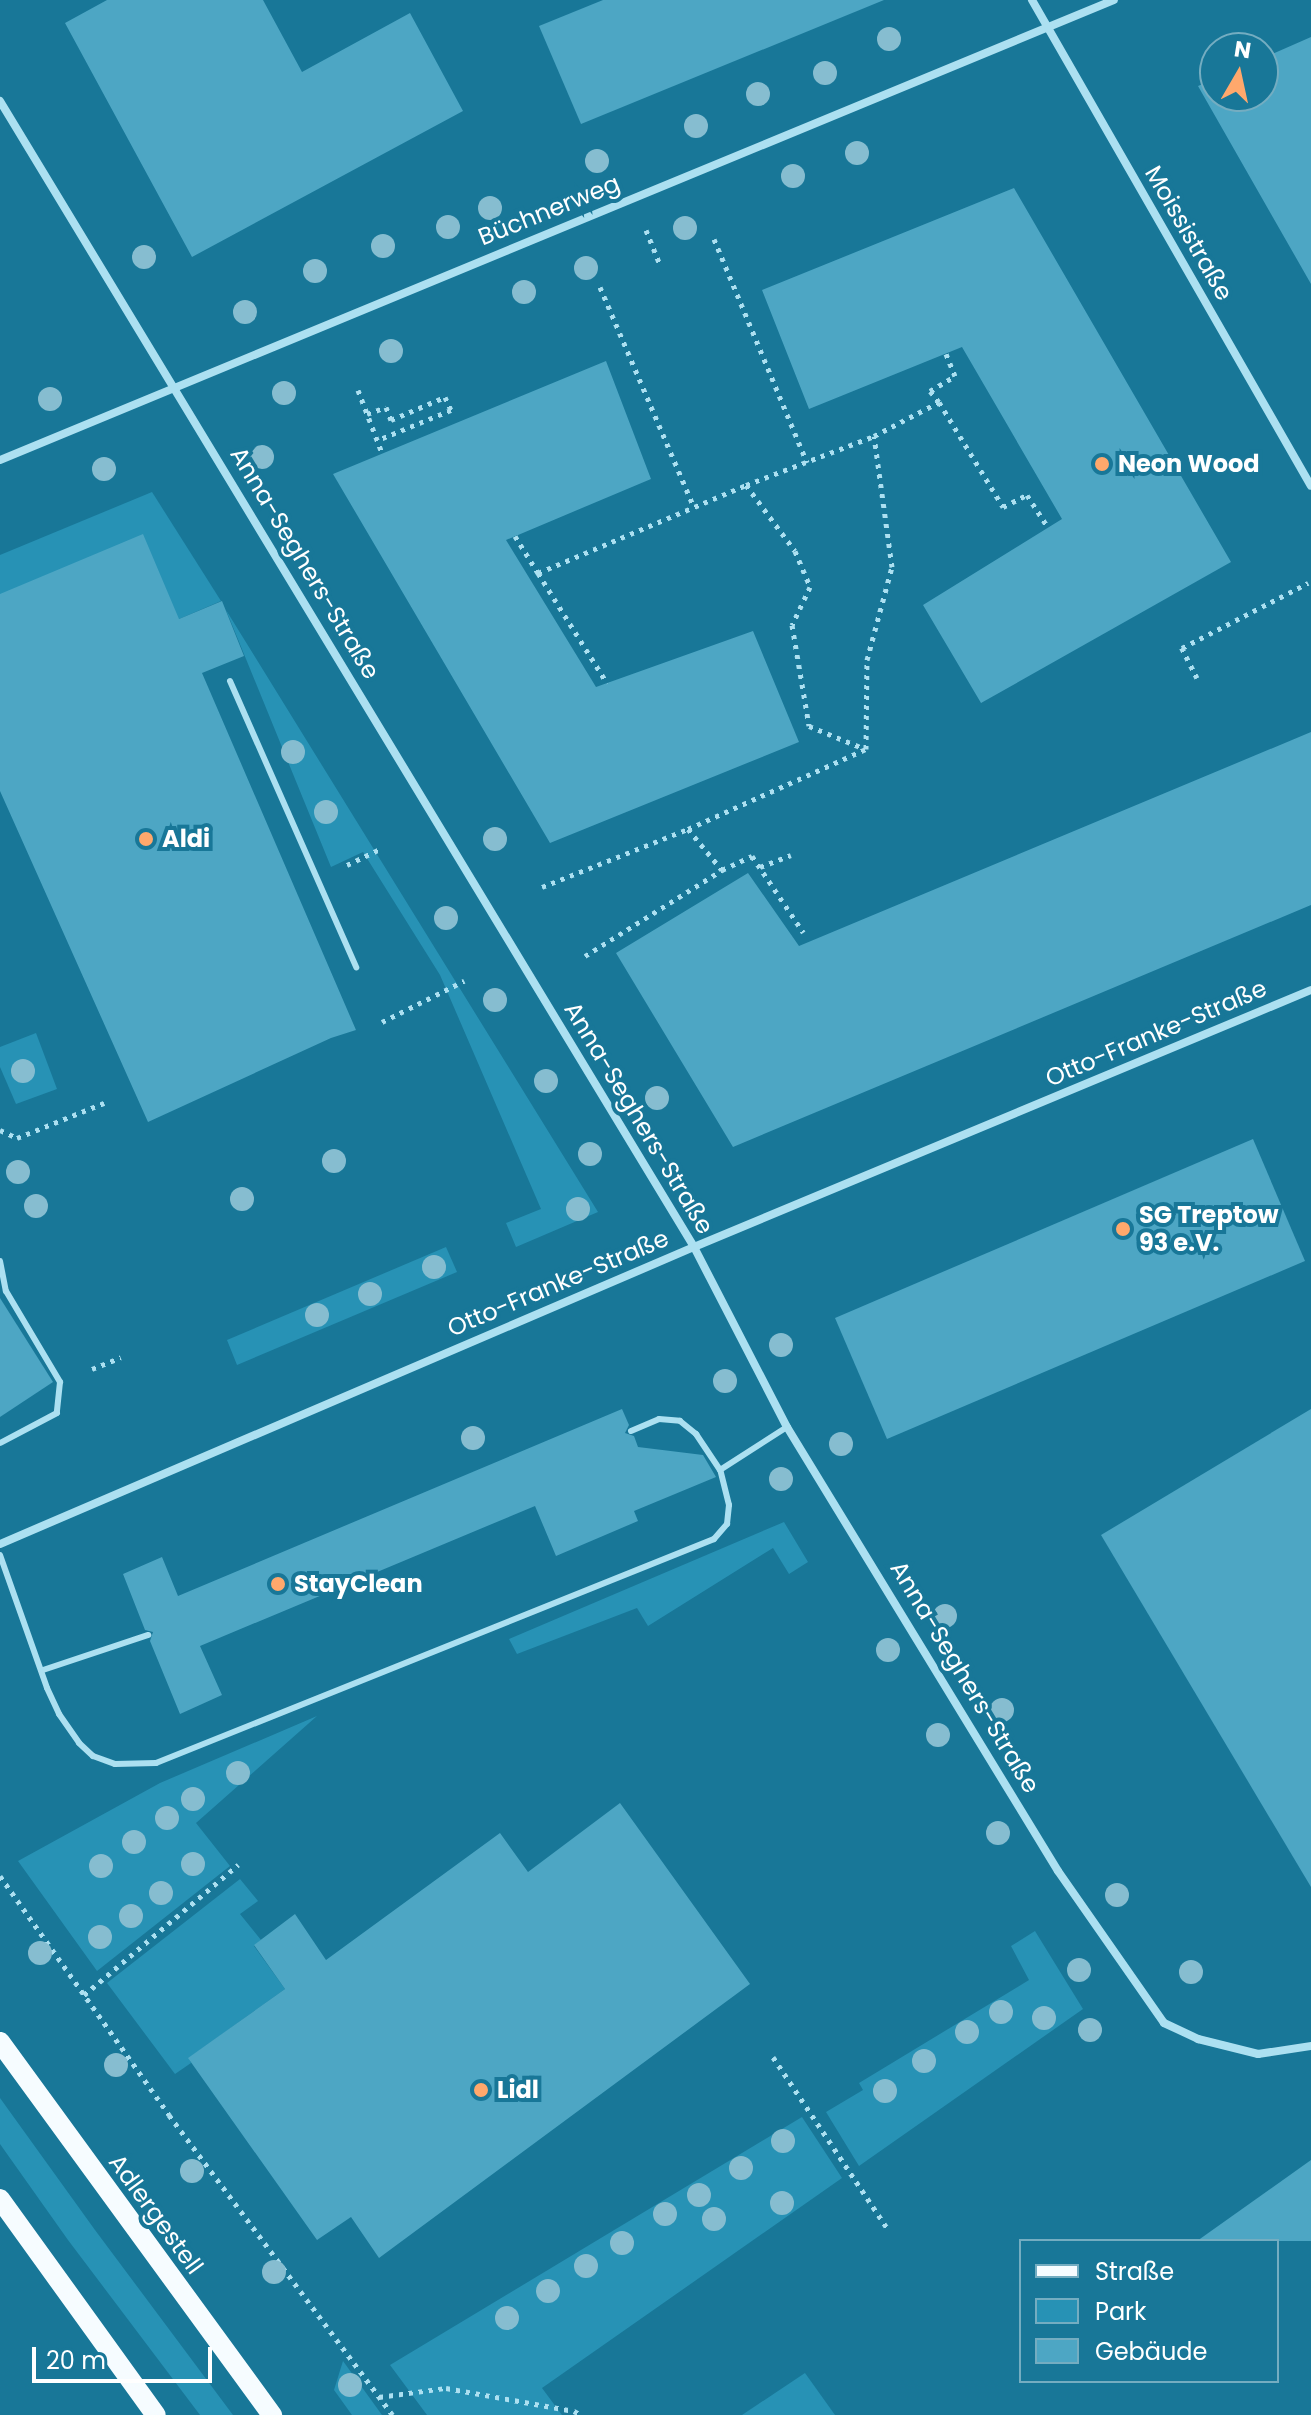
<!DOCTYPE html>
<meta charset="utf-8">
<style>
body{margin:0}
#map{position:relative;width:1311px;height:2415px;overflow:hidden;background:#187798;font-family:Poppins,sans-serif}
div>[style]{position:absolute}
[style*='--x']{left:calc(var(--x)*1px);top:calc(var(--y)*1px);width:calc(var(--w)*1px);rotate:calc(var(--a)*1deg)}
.green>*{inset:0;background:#2792b5}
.building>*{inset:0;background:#4da6c4}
.path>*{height:5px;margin-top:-2.5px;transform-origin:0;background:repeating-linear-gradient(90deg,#ace0f1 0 4px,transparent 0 10px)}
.service>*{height:6px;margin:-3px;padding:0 3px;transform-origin:3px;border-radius:3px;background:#ace0f1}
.minor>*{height:8px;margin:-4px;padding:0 4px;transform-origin:4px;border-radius:4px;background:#ace0f1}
.primary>*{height:20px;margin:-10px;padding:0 10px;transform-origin:10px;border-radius:10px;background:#f6fcff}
.trees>*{width:24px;height:24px;margin:-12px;border-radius:50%;background:#86bdd0}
.dots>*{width:22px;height:22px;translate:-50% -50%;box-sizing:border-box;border:4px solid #187798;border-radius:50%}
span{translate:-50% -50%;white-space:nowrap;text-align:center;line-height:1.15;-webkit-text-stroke:8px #187798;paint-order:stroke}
.street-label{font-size:24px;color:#fff}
.poi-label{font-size:24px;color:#fff;font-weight:700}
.left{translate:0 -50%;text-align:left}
.legend{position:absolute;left:1019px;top:2239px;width:260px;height:144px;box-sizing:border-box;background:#187798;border:2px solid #74adc1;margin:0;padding:10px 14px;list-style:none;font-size:24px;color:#fff}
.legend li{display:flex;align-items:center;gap:16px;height:40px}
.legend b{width:40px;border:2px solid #74adc1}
.north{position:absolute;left:1199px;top:32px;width:80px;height:80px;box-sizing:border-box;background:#187798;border:2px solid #74adc1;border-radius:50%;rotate:9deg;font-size:22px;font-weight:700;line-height:32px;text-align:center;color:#fff}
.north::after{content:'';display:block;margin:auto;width:28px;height:36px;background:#ffa86c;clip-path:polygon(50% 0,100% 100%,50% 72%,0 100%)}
.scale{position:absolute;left:32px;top:2347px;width:180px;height:36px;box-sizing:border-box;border:4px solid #fff;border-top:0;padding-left:10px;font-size:24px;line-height:28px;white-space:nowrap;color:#fff;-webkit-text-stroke:6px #187798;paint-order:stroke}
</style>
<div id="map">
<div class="green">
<i style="clip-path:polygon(152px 492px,221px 601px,179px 619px,0 594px,0 555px)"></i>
<i style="clip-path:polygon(226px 610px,598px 1212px,516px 1247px,506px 1223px,541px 1209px,440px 975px,363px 852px,331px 867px)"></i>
<i style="clip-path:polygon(36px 1033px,57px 1089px,16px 1104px,0 1067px,0 1047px)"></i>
<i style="clip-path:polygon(446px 1247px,457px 1272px,237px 1365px,227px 1340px)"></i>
<i style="clip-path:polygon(784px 1522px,808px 1562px,789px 1574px,773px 1548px,648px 1626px,637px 1608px,517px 1654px,509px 1639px)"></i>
<i style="clip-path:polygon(317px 1716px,196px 1823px,230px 1866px,97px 1971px,18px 1861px,160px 1783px)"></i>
<i style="clip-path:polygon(240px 1879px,258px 1901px,240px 1914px,261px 1940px,254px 1946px,285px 1989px,189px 2058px,191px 2063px,175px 2074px,107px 1983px)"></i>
<i style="clip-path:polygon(1035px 1931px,1083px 2009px,859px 2166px,826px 2112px,863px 2090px,859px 2083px,1029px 1980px,1011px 1946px)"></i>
<i style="clip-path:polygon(0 2098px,95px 2230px,233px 2415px,200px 2415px,68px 2240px,0 2144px)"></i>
<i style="clip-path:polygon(802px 2117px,842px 2178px,542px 2388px,562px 2415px,427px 2415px,390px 2365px)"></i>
<i style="clip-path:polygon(343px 2361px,382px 2415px,352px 2415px,334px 2390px)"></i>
<i style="clip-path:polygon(805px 2373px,835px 2415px,742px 2415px)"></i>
</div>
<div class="building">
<i style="clip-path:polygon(107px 0,263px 0,302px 72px,410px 13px,463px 111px,192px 257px,65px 23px)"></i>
<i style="clip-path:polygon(603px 0,884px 0,581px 124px,539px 26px)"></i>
<i style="clip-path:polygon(1311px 37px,1311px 284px,1198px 86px,1215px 79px,1215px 96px,1263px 96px,1263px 58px)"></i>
<i style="clip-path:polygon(1014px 188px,1231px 562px,981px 703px,923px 605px,1062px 519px,962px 347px,809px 409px,762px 290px)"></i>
<i style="clip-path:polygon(606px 361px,651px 479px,506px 540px,596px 687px,753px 631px,799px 742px,550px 843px,333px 474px)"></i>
<i style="clip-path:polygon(143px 534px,179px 619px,222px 601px,244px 656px,202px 673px,356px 1030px,331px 1038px,148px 1122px,0 791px,0 594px)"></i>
<i style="clip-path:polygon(1311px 732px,1311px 905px,733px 1147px,616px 953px,748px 873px,799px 946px)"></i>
<i style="clip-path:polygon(1253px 1139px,1305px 1261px,887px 1439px,835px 1318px)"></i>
<i style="clip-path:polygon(0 1298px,53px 1382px,0 1417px)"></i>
<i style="clip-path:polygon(622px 1409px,629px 1425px,625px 1433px,634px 1436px,638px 1447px,703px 1455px,716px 1477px,634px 1511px,638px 1521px,556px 1556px,535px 1506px,200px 1646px,222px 1695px,180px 1714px,150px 1641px,153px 1632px,145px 1630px,123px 1574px,162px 1557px,178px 1596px)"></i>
<i style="clip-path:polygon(1311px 1409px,1311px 1887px,1101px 1535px)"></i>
<i style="clip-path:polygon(620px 1803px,750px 1984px,379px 2258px,351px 2217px,317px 2240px,188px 2058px,285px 1989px,254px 1945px,295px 1914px,326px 1960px,500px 1833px,528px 1872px)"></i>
<i style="clip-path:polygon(1311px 2160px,1311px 2241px,1197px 2241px)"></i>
</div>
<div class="path">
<i style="--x:646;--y:230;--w:35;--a:68"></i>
<i style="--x:714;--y:239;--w:242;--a:67.4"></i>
<i style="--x:600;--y:287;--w:239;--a:66.9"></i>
<i style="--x:358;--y:390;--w:67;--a:69.1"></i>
<i style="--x:939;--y:402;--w:14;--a:-129"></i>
<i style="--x:930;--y:391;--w:29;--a:-31"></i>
<i style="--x:955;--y:376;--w:24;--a:-112"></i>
<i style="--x:367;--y:414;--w:20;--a:-20"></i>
<i style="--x:386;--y:407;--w:14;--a:69"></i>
<i style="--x:391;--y:420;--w:59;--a:-23.1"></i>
<i style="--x:445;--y:397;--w:14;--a:65"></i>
<i style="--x:451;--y:410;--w:79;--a:157.7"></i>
<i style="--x:746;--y:485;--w:82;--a:53.4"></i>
<i style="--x:795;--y:551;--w:39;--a:67"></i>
<i style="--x:810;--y:587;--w:42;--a:115.3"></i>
<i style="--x:792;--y:625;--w:102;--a:80.4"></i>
<i style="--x:809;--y:726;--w:61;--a:22.3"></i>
<i style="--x:515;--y:536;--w:44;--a:58.1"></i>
<i style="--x:538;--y:573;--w:226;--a:-22.9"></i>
<i style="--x:746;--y:485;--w:137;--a:-20.9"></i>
<i style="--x:874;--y:436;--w:73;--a:-27.6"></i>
<i style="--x:939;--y:402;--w:123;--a:58.6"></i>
<i style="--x:1003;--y:507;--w:27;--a:-27"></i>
<i style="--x:1027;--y:495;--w:38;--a:57"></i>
<i style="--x:538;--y:573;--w:130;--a:57.9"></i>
<i style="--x:1197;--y:678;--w:34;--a:-117"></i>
<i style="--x:1182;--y:648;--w:142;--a:-27.3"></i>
<i style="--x:688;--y:829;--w:195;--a:-24.2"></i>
<i style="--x:866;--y:749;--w:89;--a:-89.4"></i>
<i style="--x:867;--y:660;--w:96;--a:-75"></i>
<i style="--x:892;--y:567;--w:132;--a:-97.8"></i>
<i style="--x:347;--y:865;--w:39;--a:-26"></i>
<i style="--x:760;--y:867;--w:33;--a:-21"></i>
<i style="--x:542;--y:887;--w:157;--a:-21.7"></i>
<i style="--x:688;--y:829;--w:53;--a:50.3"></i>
<i style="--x:722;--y:870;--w:33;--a:-25"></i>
<i style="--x:752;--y:856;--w:92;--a:56.1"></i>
<i style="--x:585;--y:956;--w:162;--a:-32.1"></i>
<i style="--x:382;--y:1022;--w:92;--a:-26.6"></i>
<i style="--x:0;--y:1130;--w:19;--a:25"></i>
<i style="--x:17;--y:1138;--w:94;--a:-21.9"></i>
<i style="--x:92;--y:1369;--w:31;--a:-22"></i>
<i style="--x:0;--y:1876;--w:293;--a:54.7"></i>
<i style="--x:169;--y:2115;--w:374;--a:53.3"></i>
<i style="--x:84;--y:1995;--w:202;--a:-40.2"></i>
<i style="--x:773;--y:2057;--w:206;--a:56.3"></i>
<i style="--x:379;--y:2397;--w:68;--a:-7.7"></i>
<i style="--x:446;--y:2388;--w:130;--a:10.2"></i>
<i style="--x:574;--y:2411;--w:8;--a:30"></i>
</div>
<div class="service">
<i style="--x:230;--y:681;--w:313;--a:66.2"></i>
<i style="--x:0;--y:1261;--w:31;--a:79"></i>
<i style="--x:6;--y:1291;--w:106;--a:59.3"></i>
<i style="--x:60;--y:1382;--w:31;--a:96"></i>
<i style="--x:57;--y:1413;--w:64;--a:152.2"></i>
<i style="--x:631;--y:1431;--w:30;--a:-23"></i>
<i style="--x:659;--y:1419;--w:21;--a:5"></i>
<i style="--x:680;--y:1421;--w:21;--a:39"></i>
<i style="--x:696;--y:1434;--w:43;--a:56.3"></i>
<i style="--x:0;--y:1555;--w:141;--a:70.5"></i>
<i style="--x:47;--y:1688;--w:29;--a:65"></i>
<i style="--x:59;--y:1714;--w:35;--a:55"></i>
<i style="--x:79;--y:1743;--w:19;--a:43"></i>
<i style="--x:93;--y:1756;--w:23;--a:20"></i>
<i style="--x:115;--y:1764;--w:41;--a:-1.4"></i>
<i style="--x:156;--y:1763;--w:601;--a:-21.87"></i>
<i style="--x:714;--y:1539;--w:20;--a:-49"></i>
<i style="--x:727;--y:1524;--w:19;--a:-84"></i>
<i style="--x:729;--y:1505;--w:36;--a:-104"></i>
<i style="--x:720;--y:1470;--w:80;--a:-32.7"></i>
<i style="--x:43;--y:1670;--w:111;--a:-18.4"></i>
</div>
<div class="minor">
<i style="--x:1032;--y:0;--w:560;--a:60.14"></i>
<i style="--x:0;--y:101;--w:1340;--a:58.8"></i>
<i style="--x:694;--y:1247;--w:203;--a:62.7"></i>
<i style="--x:787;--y:1427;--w:520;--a:58.6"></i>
<i style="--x:1058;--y:1871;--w:185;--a:55.1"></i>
<i style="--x:1164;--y:2023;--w:38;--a:25"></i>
<i style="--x:1198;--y:2039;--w:62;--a:14"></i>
<i style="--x:1258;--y:2054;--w:54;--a:-8.6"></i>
<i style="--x:0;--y:460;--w:1205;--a:-22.44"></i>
<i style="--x:0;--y:1544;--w:755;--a:-23.17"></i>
<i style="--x:694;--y:1247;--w:668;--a:-22.61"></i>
</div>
<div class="primary">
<i style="--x:0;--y:2042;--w:462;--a:53.9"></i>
<i style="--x:0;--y:2199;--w:266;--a:54.2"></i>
</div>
<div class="trees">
<i style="left:889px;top:39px"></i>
<i style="left:825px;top:73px"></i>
<i style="left:758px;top:94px"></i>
<i style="left:696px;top:126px"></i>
<i style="left:857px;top:153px"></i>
<i style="left:597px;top:161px"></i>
<i style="left:793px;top:176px"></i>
<i style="left:490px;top:208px"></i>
<i style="left:448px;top:227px"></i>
<i style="left:685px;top:228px"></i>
<i style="left:383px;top:246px"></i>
<i style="left:144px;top:257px"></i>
<i style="left:586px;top:268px"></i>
<i style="left:315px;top:271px"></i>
<i style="left:524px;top:292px"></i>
<i style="left:245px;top:312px"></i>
<i style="left:391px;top:351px"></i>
<i style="left:284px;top:393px"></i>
<i style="left:50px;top:399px"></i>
<i style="left:262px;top:457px"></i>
<i style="left:104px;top:469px"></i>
<i style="left:293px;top:752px"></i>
<i style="left:326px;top:812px"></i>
<i style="left:495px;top:839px"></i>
<i style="left:446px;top:918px"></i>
<i style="left:495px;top:1000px"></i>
<i style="left:23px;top:1071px"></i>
<i style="left:546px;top:1081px"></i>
<i style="left:657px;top:1098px"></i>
<i style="left:590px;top:1154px"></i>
<i style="left:334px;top:1161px"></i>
<i style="left:18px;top:1172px"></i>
<i style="left:242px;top:1199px"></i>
<i style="left:36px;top:1206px"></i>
<i style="left:578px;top:1209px"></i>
<i style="left:434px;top:1267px"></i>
<i style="left:370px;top:1294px"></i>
<i style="left:317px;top:1315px"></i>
<i style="left:781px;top:1345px"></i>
<i style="left:725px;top:1381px"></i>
<i style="left:473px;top:1438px"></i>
<i style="left:841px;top:1444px"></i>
<i style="left:781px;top:1479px"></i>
<i style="left:945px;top:1616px"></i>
<i style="left:888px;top:1650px"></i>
<i style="left:1002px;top:1710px"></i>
<i style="left:938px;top:1735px"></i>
<i style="left:238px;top:1773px"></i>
<i style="left:193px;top:1799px"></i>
<i style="left:167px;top:1818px"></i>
<i style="left:998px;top:1833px"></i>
<i style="left:134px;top:1842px"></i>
<i style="left:193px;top:1864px"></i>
<i style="left:101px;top:1866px"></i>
<i style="left:161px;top:1893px"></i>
<i style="left:1117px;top:1895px"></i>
<i style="left:131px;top:1916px"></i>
<i style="left:100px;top:1937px"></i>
<i style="left:40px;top:1953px"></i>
<i style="left:1079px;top:1970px"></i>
<i style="left:1191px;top:1972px"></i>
<i style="left:1001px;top:2012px"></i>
<i style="left:1044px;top:2018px"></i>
<i style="left:1090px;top:2030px"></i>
<i style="left:967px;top:2032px"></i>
<i style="left:924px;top:2061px"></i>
<i style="left:116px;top:2065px"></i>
<i style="left:885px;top:2091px"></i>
<i style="left:783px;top:2141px"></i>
<i style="left:741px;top:2168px"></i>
<i style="left:192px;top:2171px"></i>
<i style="left:699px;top:2195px"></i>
<i style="left:782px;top:2203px"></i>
<i style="left:665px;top:2214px"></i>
<i style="left:714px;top:2219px"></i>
<i style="left:622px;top:2243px"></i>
<i style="left:586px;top:2266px"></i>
<i style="left:274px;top:2272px"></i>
<i style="left:548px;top:2291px"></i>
<i style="left:507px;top:2318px"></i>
<i style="left:350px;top:2385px"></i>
</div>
<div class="dots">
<i style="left:1102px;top:464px;background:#ffa86c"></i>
<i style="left:146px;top:839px;background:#ffa86c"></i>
<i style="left:1123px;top:1229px;background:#ffa86c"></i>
<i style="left:278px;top:1584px;background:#ffa86c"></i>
<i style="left:481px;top:2090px;background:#ffa86c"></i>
</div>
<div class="street-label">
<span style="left:549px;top:210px;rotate:-22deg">Büchnerweg</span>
<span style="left:1189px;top:233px;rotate:60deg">Moissistraße</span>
<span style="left:305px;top:563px;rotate:59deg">Anna-Seghers-Straße</span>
<span style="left:1156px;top:1033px;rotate:-23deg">Otto-Franke-Straße</span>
<span style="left:639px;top:1118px;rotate:59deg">Anna-Seghers-Straße</span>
<span style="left:558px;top:1283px;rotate:-23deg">Otto-Franke-Straße</span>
<span style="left:965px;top:1677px;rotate:59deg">Anna-Seghers-Straße</span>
<span style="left:156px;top:2214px;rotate:54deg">Adlergestell</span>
</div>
<div class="poi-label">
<span class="left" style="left:1118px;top:464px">Neon Wood</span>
<span class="left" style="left:162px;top:839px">Aldi</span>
<span class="left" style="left:1139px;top:1229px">SG Treptow<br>93 e.V.</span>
<span class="left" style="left:294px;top:1584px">StayClean</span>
<span class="left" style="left:497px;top:2090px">Lidl</span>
</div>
<ul class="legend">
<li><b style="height:10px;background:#f6fcff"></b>Straße</li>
<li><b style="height:22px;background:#2792b5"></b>Park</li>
<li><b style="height:22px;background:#4da6c4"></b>Gebäude</li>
</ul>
<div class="north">N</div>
<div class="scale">20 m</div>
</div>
